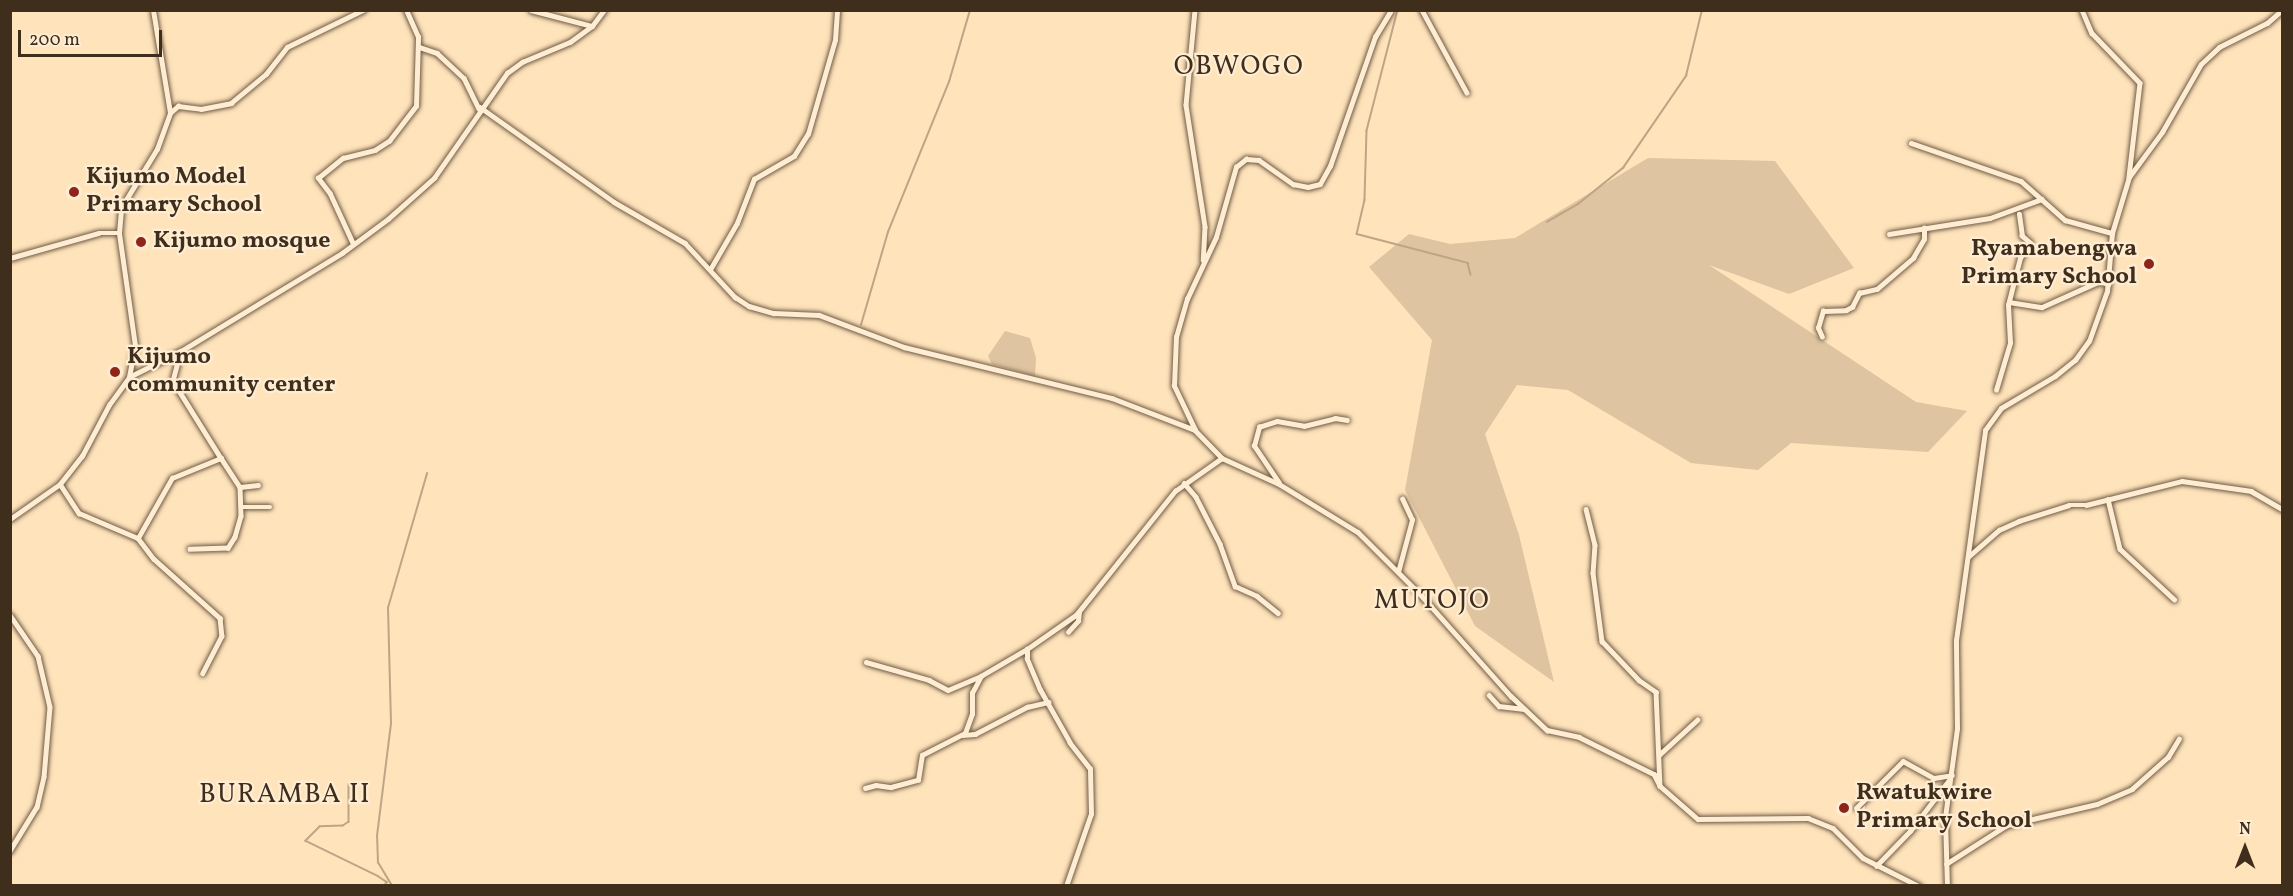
<!DOCTYPE html>
<style>
body{margin:0}
#map{position:relative;width:2293px;height:896px;overflow:hidden;background:#fee3bb;font-family:Vollkorn,serif}
div>[style]{position:absolute}
[style*='--x']{left:calc(var(--x)*1px);top:calc(var(--y)*1px);width:calc(var(--w)*1px);rotate:calc(var(--a)*1deg)}
.green>*{inset:0;background:#dec4a0}
.stream>*{height:1.5px;margin:-0.75px;padding:0 0.75px;transform-origin:0.75px;border-radius:0.75px;background:#bda585}
.roads{filter:drop-shadow(0 0 2px #705b44) drop-shadow(0 0 2px #705b44)}
.minor>*{height:4.5px;margin:-2.25px;padding:0 2.25px;transform-origin:2.25px;border-radius:2.25px;background:#feedd3}
.tertiary>*{height:5px;margin:-2.5px;padding:0 2.5px;transform-origin:2.5px;border-radius:2.5px;background:#feedd3}
.dots>*{width:16px;height:16px;translate:-50% -50%;box-sizing:border-box;border:3px solid #feedd3;border-radius:50%}
span{translate:-50% -50%;white-space:nowrap;text-align:center;line-height:1.15;-webkit-text-stroke:4.5px #feedd3;paint-order:stroke}
.poi-label{font-size:24px;color:#402e1d;font-weight:700}
.left{translate:0 -50%;text-align:left}
.right{translate:-100% -50%;text-align:right}
.quarter-label{font-size:27px;color:#402e1d;letter-spacing:1.5px}
.frame{position:absolute;inset:0;border:12px solid #402e1d;pointer-events:none}
.north{position:absolute;left:2215px;top:818px;width:60px;height:60px;-webkit-text-stroke:4px #feedd3;paint-order:stroke;rotate:0deg;font-size:16px;font-weight:700;line-height:24px;text-align:center;color:#402e1d}
.north::after{content:'';display:block;margin:auto;width:21px;height:27px;background:#402e1d;clip-path:polygon(50% 0,100% 100%,50% 72%,0 100%)}
.scale{position:absolute;left:18px;top:30px;width:144px;height:27px;box-sizing:border-box;border:3px solid #402e1d;border-top:0;padding-left:8px;font-size:18px;line-height:21px;white-space:nowrap;color:#402e1d;-webkit-text-stroke:4px #feedd3;paint-order:stroke}
</style>
<div id="map">
<div class="green">
<i style="clip-path:polygon(1648px 158px,1775px 161px,1854px 268px,1789px 294px,1709px 265px,1916px 402px,1967px 411px,1928px 452px,1791px 443px,1758px 470px,1691px 463px,1568px 390px,1517px 385px,1485px 434px,1519px 535px,1554px 682px,1475px 626px,1405px 490px,1432px 340px,1369px 267px,1409px 234px,1450px 244px,1515px 238px)"></i>
<i style="clip-path:polygon(1005px 331px,1030px 338px,1036px 358px,1035px 376px,992px 364px,988px 356px)"></i>
</div>
<div class="stream">
<i style="--x:1398;--y:10;--w:125;--a:104.4"></i>
<i style="--x:1367;--y:131;--w:69;--a:91.7"></i>
<i style="--x:1365;--y:200;--w:35;--a:103"></i>
<i style="--x:1357;--y:234;--w:115;--a:14.6"></i>
<i style="--x:1468;--y:263;--w:12;--a:76"></i>
<i style="--x:1547;--y:222;--w:36;--a:-30"></i>
<i style="--x:1578;--y:204;--w:58;--a:-38.7"></i>
<i style="--x:1623;--y:168;--w:112;--a:-55.6"></i>
<i style="--x:1686;--y:76;--w:68;--a:-76.4"></i>
<i style="--x:861;--y:325;--w:97;--a:-73.8"></i>
<i style="--x:888;--y:232;--w:162;--a:-67.9"></i>
<i style="--x:949;--y:82;--w:75;--a:-73.7"></i>
<i style="--x:349;--y:784;--w:38;--a:90"></i>
<i style="--x:349;--y:822;--w:7;--a:146"></i>
<i style="--x:343;--y:826;--w:23;--a:178"></i>
<i style="--x:320;--y:827;--w:20;--a:135"></i>
<i style="--x:306;--y:841;--w:80;--a:25.9"></i>
<i style="--x:378;--y:876;--w:11;--a:34"></i>
<i style="--x:387;--y:882;--w:4;--a:117"></i>
<i style="--x:392;--y:886;--w:27;--a:-121"></i>
<i style="--x:378;--y:863;--w:27;--a:-92"></i>
<i style="--x:377;--y:836;--w:114;--a:-82.9"></i>
<i style="--x:391;--y:723;--w:115;--a:-91.5"></i>
<i style="--x:388;--y:608;--w:140;--a:-73.8"></i>
</div>
<div class="roads">
<div class="minor">
<i style="--x:531;--y:10;--w:63;--a:14.7"></i>
<i style="--x:1195;--y:10;--w:95;--a:95.4"></i>
<i style="--x:1186;--y:105;--w:123;--a:81.1"></i>
<i style="--x:1205;--y:227;--w:33;--a:93"></i>
<i style="--x:1422;--y:10;--w:94;--a:61.5"></i>
<i style="--x:2082;--y:10;--w:25;--a:67"></i>
<i style="--x:2092;--y:33;--w:69;--a:46.2"></i>
<i style="--x:2140;--y:83;--w:95;--a:96.7"></i>
<i style="--x:419;--y:47;--w:19;--a:18"></i>
<i style="--x:437;--y:53;--w:37;--a:43"></i>
<i style="--x:464;--y:78;--w:34;--a:64"></i>
<i style="--x:480;--y:107;--w:164;--a:35.3"></i>
<i style="--x:614;--y:202;--w:82;--a:30"></i>
<i style="--x:685;--y:243;--w:74;--a:47.2"></i>
<i style="--x:735;--y:297;--w:17;--a:33"></i>
<i style="--x:749;--y:306;--w:26;--a:16"></i>
<i style="--x:774;--y:313;--w:45;--a:2.5"></i>
<i style="--x:819;--y:315;--w:91;--a:20.6"></i>
<i style="--x:904;--y:347;--w:214;--a:13.8"></i>
<i style="--x:1112;--y:398;--w:89;--a:21.1"></i>
<i style="--x:1195;--y:430;--w:39;--a:46"></i>
<i style="--x:1222;--y:458;--w:63;--a:24.5"></i>
<i style="--x:1279;--y:484;--w:92;--a:31.3"></i>
<i style="--x:1358;--y:532;--w:88;--a:45"></i>
<i style="--x:1420;--y:594;--w:137;--a:48.3"></i>
<i style="--x:1511;--y:696;--w:50;--a:43.4"></i>
<i style="--x:1547;--y:730;--w:33;--a:12"></i>
<i style="--x:1579;--y:737;--w:84;--a:26.3"></i>
<i style="--x:1654;--y:774;--w:13;--a:63"></i>
<i style="--x:1660;--y:786;--w:50;--a:41"></i>
<i style="--x:1698;--y:819;--w:110;--a:-0.5"></i>
<i style="--x:1808;--y:818;--w:27;--a:22"></i>
<i style="--x:1833;--y:828;--w:42;--a:45"></i>
<i style="--x:1863;--y:858;--w:63;--a:26.6"></i>
<i style="--x:170;--y:113;--w:11;--a:-41"></i>
<i style="--x:178;--y:106;--w:23;--a:7"></i>
<i style="--x:201;--y:109;--w:31;--a:-11"></i>
<i style="--x:231;--y:103;--w:45;--a:-39.6"></i>
<i style="--x:266;--y:74;--w:34;--a:-52"></i>
<i style="--x:287;--y:47;--w:85;--a:-26"></i>
<i style="--x:1911;--y:143;--w:116;--a:19.1"></i>
<i style="--x:2021;--y:181;--w:59;--a:41.6"></i>
<i style="--x:2065;--y:220;--w:49;--a:15.5"></i>
<i style="--x:1889;--y:234;--w:102;--a:-9"></i>
<i style="--x:1990;--y:218;--w:55;--a:-20.1"></i>
<i style="--x:353;--y:244;--w:55;--a:-114.7"></i>
<i style="--x:330;--y:194;--w:20;--a:-127"></i>
<i style="--x:318;--y:178;--w:32;--a:-39"></i>
<i style="--x:343;--y:158;--w:33;--a:-14"></i>
<i style="--x:375;--y:150;--w:17;--a:-33"></i>
<i style="--x:389;--y:141;--w:44;--a:-52.4"></i>
<i style="--x:416;--y:106;--w:69;--a:-88.3"></i>
<i style="--x:418;--y:37;--w:30;--a:-114"></i>
<i style="--x:10;--y:258;--w:92;--a:-15.7"></i>
<i style="--x:99;--y:233;--w:20;--a:0"></i>
<i style="--x:711;--y:268;--w:52;--a:-60"></i>
<i style="--x:737;--y:223;--w:47;--a:-68.9"></i>
<i style="--x:754;--y:179;--w:46;--a:-29.9"></i>
<i style="--x:794;--y:156;--w:26;--a:-58"></i>
<i style="--x:808;--y:134;--w:98;--a:-74"></i>
<i style="--x:835;--y:40;--w:30;--a:-86"></i>
<i style="--x:2009;--y:302;--w:33;--a:9"></i>
<i style="--x:2042;--y:307;--w:64;--a:-24.1"></i>
<i style="--x:2100;--y:281;--w:9;--a:21"></i>
<i style="--x:1822;--y:337;--w:10;--a:-114"></i>
<i style="--x:1818;--y:328;--w:18;--a:-74"></i>
<i style="--x:1823;--y:311;--w:23;--a:-2"></i>
<i style="--x:1846;--y:310;--w:7;--a:-27"></i>
<i style="--x:1852;--y:307;--w:16;--a:-63"></i>
<i style="--x:1859;--y:293;--w:18;--a:-13"></i>
<i style="--x:1877;--y:289;--w:48;--a:-40.7"></i>
<i style="--x:1913;--y:258;--w:22;--a:-60"></i>
<i style="--x:1924;--y:239;--w:11;--a:-90"></i>
<i style="--x:181;--y:351;--w:31;--a:105"></i>
<i style="--x:173;--y:381;--w:91;--a:58.1"></i>
<i style="--x:129;--y:377;--w:58;--a:-26.6"></i>
<i style="--x:181;--y:351;--w:188;--a:-31.3"></i>
<i style="--x:342;--y:253;--w:57;--a:-36.5"></i>
<i style="--x:388;--y:219;--w:62;--a:-41.7"></i>
<i style="--x:434;--y:178;--w:128;--a:-55.2"></i>
<i style="--x:507;--y:73;--w:19;--a:-36"></i>
<i style="--x:522;--y:62;--w:52;--a:-22.6"></i>
<i style="--x:570;--y:42;--w:27;--a:-36"></i>
<i style="--x:592;--y:26;--w:20;--a:-53"></i>
<i style="--x:1996;--y:390;--w:49;--a:-73.4"></i>
<i style="--x:2010;--y:343;--w:38;--a:-93"></i>
<i style="--x:2008;--y:305;--w:49;--a:-75.7"></i>
<i style="--x:2020;--y:258;--w:18;--a:-56"></i>
<i style="--x:2030;--y:243;--w:11;--a:-139"></i>
<i style="--x:2022;--y:236;--w:22;--a:-98"></i>
<i style="--x:1195;--y:430;--w:49;--a:-115.5"></i>
<i style="--x:1174;--y:386;--w:49;--a:-87.7"></i>
<i style="--x:1176;--y:337;--w:40;--a:-74"></i>
<i style="--x:1187;--y:299;--w:68;--a:-64.9"></i>
<i style="--x:1216;--y:237;--w:73;--a:-74.1"></i>
<i style="--x:1236;--y:167;--w:13;--a:-39"></i>
<i style="--x:1246;--y:159;--w:13;--a:4"></i>
<i style="--x:1259;--y:160;--w:42;--a:35.2"></i>
<i style="--x:1293;--y:184;--w:15;--a:11"></i>
<i style="--x:1308;--y:187;--w:12;--a:-14"></i>
<i style="--x:1320;--y:184;--w:21;--a:-61"></i>
<i style="--x:1330;--y:166;--w:137;--a:-70.8"></i>
<i style="--x:1375;--y:37;--w:31;--a:-59"></i>
<i style="--x:1184;--y:483;--w:18;--a:49"></i>
<i style="--x:1196;--y:497;--w:53;--a:62.9"></i>
<i style="--x:1220;--y:544;--w:45;--a:70.3"></i>
<i style="--x:1235;--y:586;--w:24;--a:24"></i>
<i style="--x:1257;--y:596;--w:27;--a:39"></i>
<i style="--x:1279;--y:483;--w:45;--a:-124"></i>
<i style="--x:1254;--y:446;--w:20;--a:-75"></i>
<i style="--x:1259;--y:427;--w:19;--a:-18"></i>
<i style="--x:1277;--y:421;--w:27;--a:10"></i>
<i style="--x:1304;--y:426;--w:32;--a:-14"></i>
<i style="--x:1335;--y:418;--w:12;--a:9"></i>
<i style="--x:60;--y:484;--w:35;--a:57"></i>
<i style="--x:79;--y:513;--w:64;--a:23"></i>
<i style="--x:138;--y:538;--w:26;--a:53"></i>
<i style="--x:154;--y:559;--w:89;--a:41.8"></i>
<i style="--x:220;--y:618;--w:18;--a:84"></i>
<i style="--x:222;--y:636;--w:42;--a:117.2"></i>
<i style="--x:240;--y:487;--w:18;--a:-6"></i>
<i style="--x:2108;--y:499;--w:51;--a:76.5"></i>
<i style="--x:2120;--y:549;--w:74;--a:42.8"></i>
<i style="--x:242;--y:507;--w:28;--a:0"></i>
<i style="--x:1586;--y:509;--w:37;--a:76"></i>
<i style="--x:1595;--y:545;--w:28;--a:94"></i>
<i style="--x:1593;--y:573;--w:69;--a:82.5"></i>
<i style="--x:1602;--y:641;--w:54;--a:46.5"></i>
<i style="--x:1639;--y:680;--w:21;--a:35"></i>
<i style="--x:1656;--y:692;--w:94;--a:87.6"></i>
<i style="--x:10;--y:519;--w:61;--a:-35"></i>
<i style="--x:60;--y:484;--w:36;--a:-52"></i>
<i style="--x:82;--y:456;--w:58;--a:-62.1"></i>
<i style="--x:109;--y:405;--w:34;--a:-54"></i>
<i style="--x:129;--y:377;--w:32;--a:-79"></i>
<i style="--x:135;--y:346;--w:114;--a:-98.1"></i>
<i style="--x:119;--y:233;--w:25;--a:-85"></i>
<i style="--x:121;--y:208;--w:69;--a:-58.6"></i>
<i style="--x:157;--y:149;--w:38;--a:-70"></i>
<i style="--x:170;--y:113;--w:104;--a:-99.4"></i>
<i style="--x:138;--y:538;--w:69;--a:-60.5"></i>
<i style="--x:172;--y:478;--w:53;--a:-22.2"></i>
<i style="--x:221;--y:458;--w:35;--a:57"></i>
<i style="--x:240;--y:487;--w:29;--a:88"></i>
<i style="--x:241;--y:516;--w:22;--a:106"></i>
<i style="--x:235;--y:537;--w:13;--a:122"></i>
<i style="--x:228;--y:548;--w:38;--a:178"></i>
<i style="--x:1968;--y:557;--w:41;--a:-41.1"></i>
<i style="--x:1999;--y:530;--w:22;--a:-24"></i>
<i style="--x:2019;--y:521;--w:52;--a:-17.7"></i>
<i style="--x:2069;--y:505;--w:17;--a:0"></i>
<i style="--x:2086;--y:505;--w:99;--a:-14"></i>
<i style="--x:2182;--y:481;--w:70;--a:8.2"></i>
<i style="--x:2251;--y:491;--w:36;--a:30"></i>
<i style="--x:1398;--y:572;--w:54;--a:-74.9"></i>
<i style="--x:1412;--y:520;--w:23;--a:-115"></i>
<i style="--x:10;--y:615;--w:50;--a:55.7"></i>
<i style="--x:38;--y:656;--w:52;--a:76.8"></i>
<i style="--x:50;--y:707;--w:70;--a:94.9"></i>
<i style="--x:44;--y:777;--w:31;--a:103"></i>
<i style="--x:37;--y:807;--w:52;--a:121.5"></i>
<i style="--x:1068;--y:632;--w:15;--a:-48"></i>
<i style="--x:1078;--y:621;--w:9;--a:-84"></i>
<i style="--x:866;--y:662;--w:66;--a:15.9"></i>
<i style="--x:929;--y:680;--w:21;--a:28"></i>
<i style="--x:948;--y:690;--w:36;--a:-23"></i>
<i style="--x:1489;--y:695;--w:15;--a:48"></i>
<i style="--x:1499;--y:706;--w:25;--a:7"></i>
<i style="--x:962;--y:735;--w:13;--a:-4"></i>
<i style="--x:975;--y:734;--w:59;--a:-27.4"></i>
<i style="--x:1027;--y:707;--w:22;--a:-13"></i>
<i style="--x:1659;--y:755;--w:52;--a:-42.6"></i>
<i style="--x:865;--y:788;--w:11;--a:-15"></i>
<i style="--x:876;--y:785;--w:15;--a:8"></i>
<i style="--x:891;--y:787;--w:28;--a:-15"></i>
<i style="--x:918;--y:780;--w:25;--a:-81"></i>
<i style="--x:922;--y:755;--w:48;--a:-27.1"></i>
<i style="--x:965;--y:733;--w:20;--a:-70"></i>
<i style="--x:972;--y:714;--w:21;--a:-90"></i>
<i style="--x:972;--y:693;--w:19;--a:-62"></i>
<i style="--x:981;--y:676;--w:53;--a:-30.4"></i>
<i style="--x:1856;--y:808;--w:66;--a:-45"></i>
<i style="--x:1903;--y:761;--w:35;--a:29"></i>
<i style="--x:1934;--y:778;--w:18;--a:-9"></i>
<i style="--x:1946;--y:864;--w:72;--a:-32.6"></i>
<i style="--x:2007;--y:825;--w:92;--a:-13.1"></i>
<i style="--x:2097;--y:804;--w:38;--a:-23"></i>
<i style="--x:2132;--y:789;--w:48;--a:-41.6"></i>
<i style="--x:2168;--y:757;--w:21;--a:-59"></i>
<i style="--x:1876;--y:866;--w:49;--a:-45.8"></i>
<i style="--x:1910;--y:831;--w:64;--a:-52.6"></i>
<i style="--x:1066;--y:886;--w:76;--a:-70.9"></i>
<i style="--x:1091;--y:814;--w:45;--a:-91.3"></i>
<i style="--x:1090;--y:769;--w:33;--a:-128"></i>
<i style="--x:1070;--y:743;--w:61;--a:-119.5"></i>
<i style="--x:1040;--y:690;--w:34;--a:-113"></i>
<i style="--x:1027;--y:659;--w:10;--a:-90"></i>
<i style="--x:1027;--y:649;--w:60;--a:-34.8"></i>
<i style="--x:1076;--y:615;--w:159;--a:-51.4"></i>
<i style="--x:1175;--y:491;--w:57;--a:-35.1"></i>
</div>
<div class="tertiary">
<i style="--x:1947;--y:886;--w:69;--a:-91.7"></i>
<i style="--x:1945;--y:817;--w:90;--a:-82.3"></i>
<i style="--x:1957;--y:728;--w:88;--a:-90.7"></i>
<i style="--x:1956;--y:640;--w:212;--a:-82.1"></i>
<i style="--x:1985;--y:430;--w:27;--a:-54"></i>
<i style="--x:2001;--y:408;--w:63;--a:-30.7"></i>
<i style="--x:2055;--y:376;--w:26;--a:-39"></i>
<i style="--x:2075;--y:360;--w:24;--a:-54"></i>
<i style="--x:2089;--y:341;--w:53;--a:-70.2"></i>
<i style="--x:2107;--y:291;--w:58;--a:-85.1"></i>
<i style="--x:2112;--y:233;--w:59;--a:-73.1"></i>
<i style="--x:2129;--y:177;--w:56;--a:-53.7"></i>
<i style="--x:2162;--y:132;--w:78;--a:-60.2"></i>
<i style="--x:2201;--y:64;--w:25;--a:-43"></i>
<i style="--x:2219;--y:47;--w:54;--a:-26.6"></i>
<i style="--x:2267;--y:23;--w:20;--a:-41"></i>
</div>
</div>
<div class="dots">
<i style="left:74px;top:192px;background:#8f2418"></i>
<i style="left:141px;top:242px;background:#8f2418"></i>
<i style="left:2149px;top:264px;background:#8f2418"></i>
<i style="left:115px;top:372px;background:#8f2418"></i>
<i style="left:1844px;top:808px;background:#8f2418"></i>
</div>
<div class="poi-label">
<span class="left" style="left:86px;top:192px">Kijumo Model<br>Primary School</span>
<span class="left" style="left:153px;top:242px">Kijumo mosque</span>
<span class="right" style="left:2137px;top:264px">Ryamabengwa<br>Primary School</span>
<span class="left" style="left:127px;top:372px">Kijumo<br>community center</span>
<span class="left" style="left:1856px;top:808px">Rwatukwire<br>Primary School</span>
</div>
<div class="quarter-label">
<span style="left:1239px;top:68px">OBWOGO</span>
<span style="left:1432px;top:602px">MUTOJO</span>
<span style="left:285px;top:796px">BURAMBA II</span>
</div>
<div class="frame"></div>
<div class="north">N</div>
<div class="scale">200 m</div>
</div>
